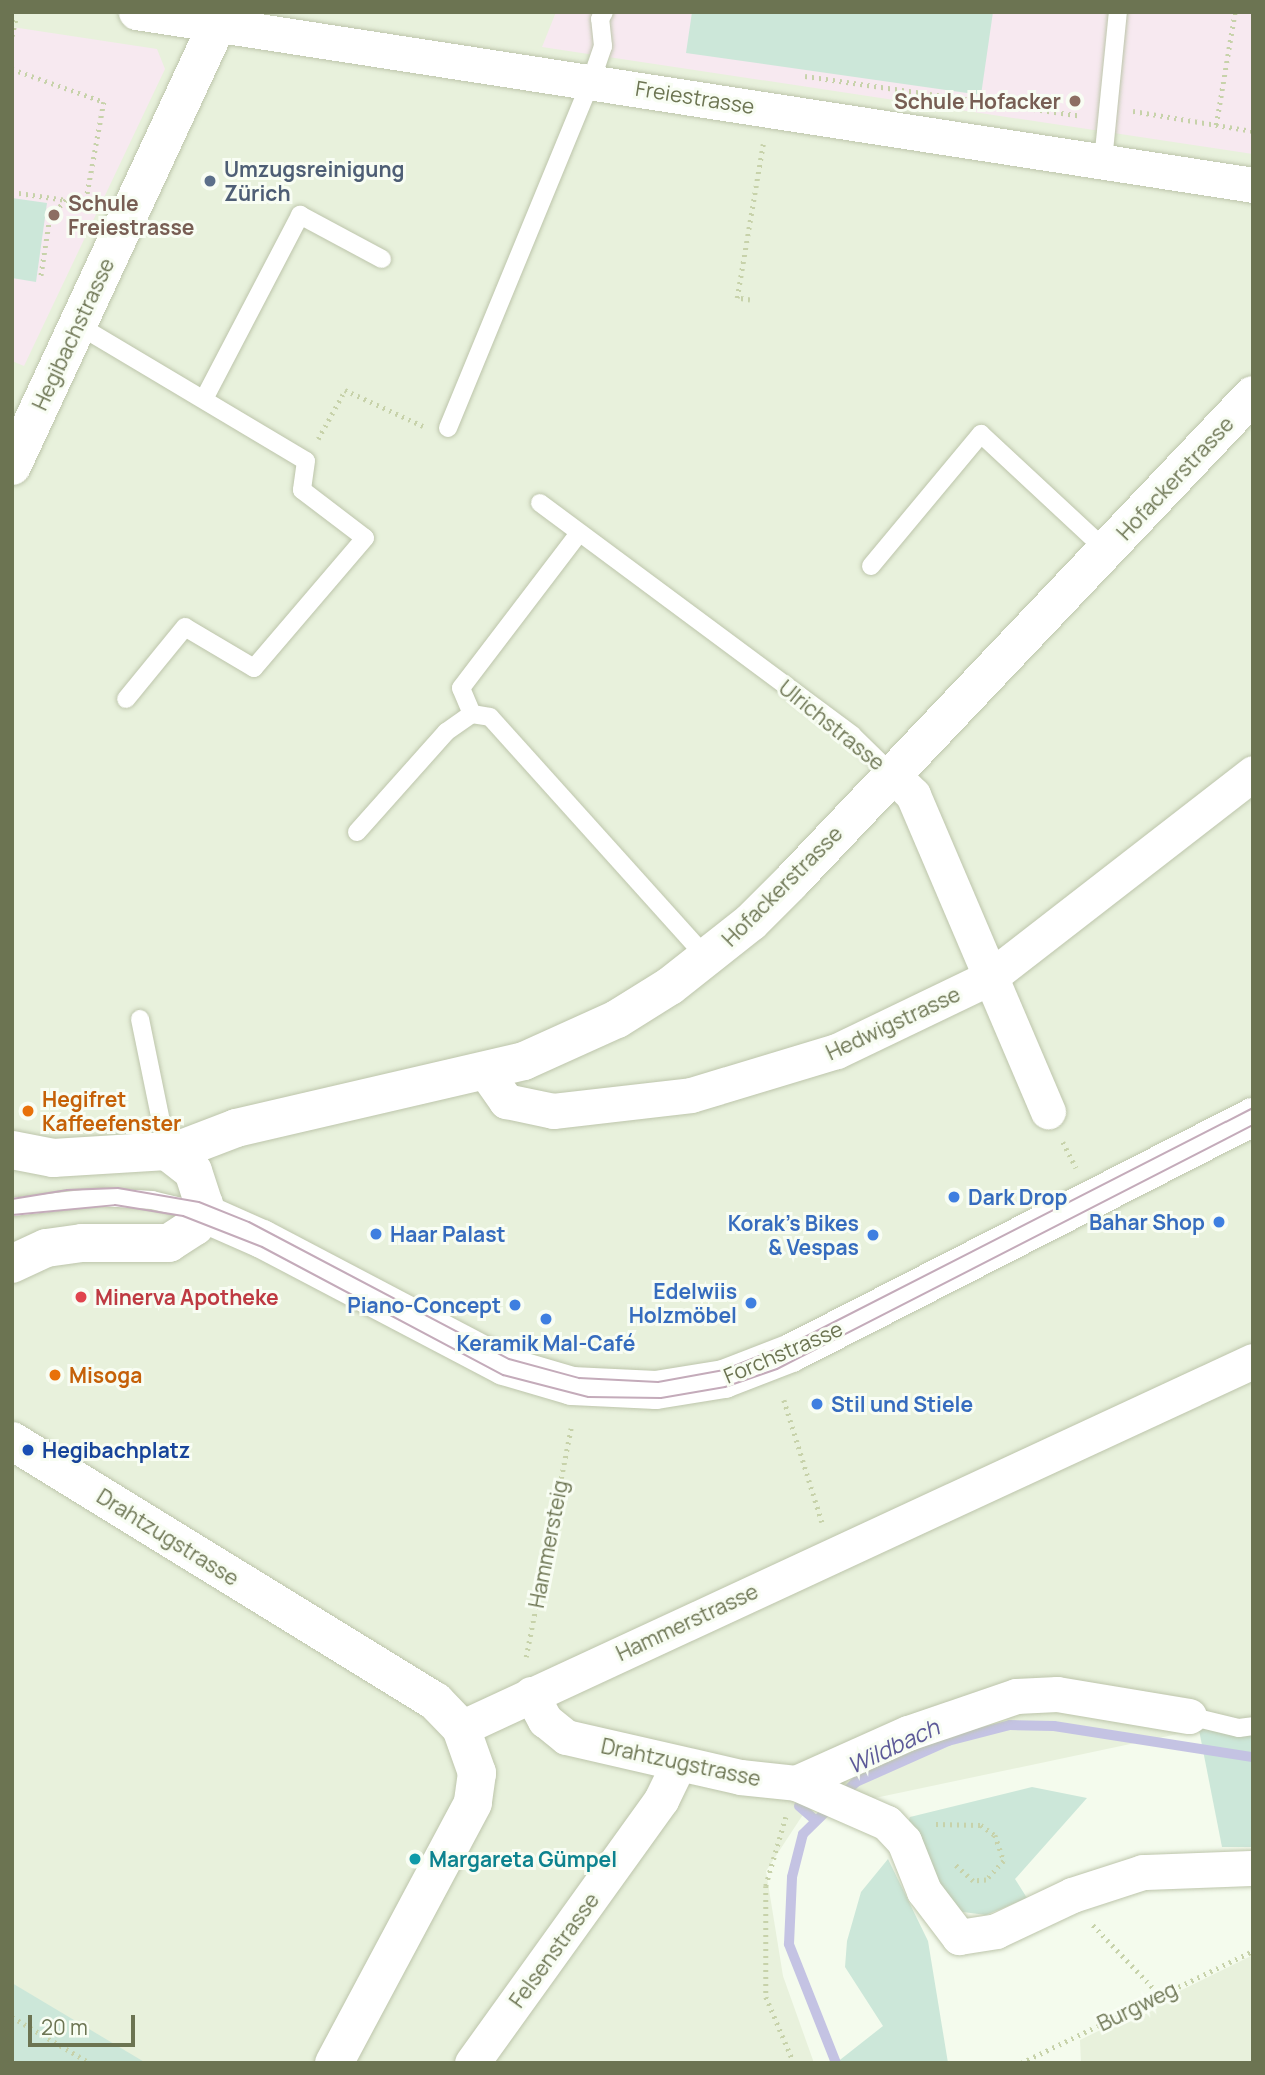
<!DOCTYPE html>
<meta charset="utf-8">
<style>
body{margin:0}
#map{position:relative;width:1265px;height:2075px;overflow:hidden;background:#f4fbed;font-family:Manrope,sans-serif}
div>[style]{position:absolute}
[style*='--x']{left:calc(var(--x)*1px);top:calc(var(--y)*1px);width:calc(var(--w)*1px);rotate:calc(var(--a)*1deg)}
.residential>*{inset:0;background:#e8f1dc}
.education>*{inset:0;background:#f7e9f0}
.green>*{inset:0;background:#cce7d9}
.stream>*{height:10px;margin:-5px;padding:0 5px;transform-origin:5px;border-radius:5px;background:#c4c3e3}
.path>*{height:4.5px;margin-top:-2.25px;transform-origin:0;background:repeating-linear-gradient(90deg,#c7d2aa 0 2px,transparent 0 7px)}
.roads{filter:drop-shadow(0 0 2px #bdc5ab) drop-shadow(0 0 2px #bdc5ab)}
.lane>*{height:18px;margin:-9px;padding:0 9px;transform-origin:9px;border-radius:9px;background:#fff}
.street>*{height:35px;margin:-17.5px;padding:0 17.5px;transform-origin:17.5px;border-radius:17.5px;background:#fff}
.secondary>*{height:38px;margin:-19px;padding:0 19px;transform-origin:19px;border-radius:19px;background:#fff}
.tram>*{height:2px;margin:-1px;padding:0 1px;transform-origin:1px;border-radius:1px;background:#c4abba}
.dots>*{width:19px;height:19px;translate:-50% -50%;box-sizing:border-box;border:4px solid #f8fdf3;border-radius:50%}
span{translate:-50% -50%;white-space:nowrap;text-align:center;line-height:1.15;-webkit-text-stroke:6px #f8fdf3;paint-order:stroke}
.street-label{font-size:21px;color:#6c7452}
.education-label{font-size:21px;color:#785e54;font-weight:700}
.right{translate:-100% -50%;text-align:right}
.left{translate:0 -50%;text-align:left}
.service-label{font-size:21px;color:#4e5e75;font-weight:700}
.food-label{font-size:21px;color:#c56008;font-weight:700}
.shop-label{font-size:21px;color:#366cbe;font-weight:700}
.health-label{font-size:21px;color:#be3a42;font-weight:700}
.transit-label{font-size:21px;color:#164399;font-weight:700}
.culture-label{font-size:21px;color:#0d838f;font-weight:700}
.water-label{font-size:23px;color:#5c5998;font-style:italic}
.frame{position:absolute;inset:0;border:14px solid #6c7452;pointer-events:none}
.scale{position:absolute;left:28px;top:2015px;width:107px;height:32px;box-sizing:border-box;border:4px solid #6c7452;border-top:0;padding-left:9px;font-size:21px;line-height:24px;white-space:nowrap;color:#6c7452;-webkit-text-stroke:5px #f8fdf3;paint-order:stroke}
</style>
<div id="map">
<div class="residential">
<i style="clip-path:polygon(12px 12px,1253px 12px,1253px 1718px,804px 1813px,766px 1871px,783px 1976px,814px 2063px,12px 2063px)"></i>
<i style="clip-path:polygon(1253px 1955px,1253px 2063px,1081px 2063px,1080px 2040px)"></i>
</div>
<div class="education">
<i style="clip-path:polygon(556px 12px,1253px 12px,1253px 154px,542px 47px)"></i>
<i style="clip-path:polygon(12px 27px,157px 49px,165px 69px,24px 366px,12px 361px)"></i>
</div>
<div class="green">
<i style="clip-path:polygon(692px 12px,993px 12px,981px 95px,686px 53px)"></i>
<i style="clip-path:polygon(12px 198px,47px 203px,36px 282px,12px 278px)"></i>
<i style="clip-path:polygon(1253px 1718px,1253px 1847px,1222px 1847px,1199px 1730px)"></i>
<i style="clip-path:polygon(1032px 1787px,1087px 1798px,1015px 1879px,1027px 1898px,986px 1915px,963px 1912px,945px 1898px,908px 1822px,910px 1817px)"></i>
<i style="clip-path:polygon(888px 1859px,928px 1941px,948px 2063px,836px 2063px,883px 2026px,845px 1967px,847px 1941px,861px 1892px)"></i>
<i style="clip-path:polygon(12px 1983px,146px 2063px,12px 2063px)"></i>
</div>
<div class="stream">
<i style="--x:799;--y:1806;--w:21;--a:41"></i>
<i style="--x:836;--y:2063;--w:128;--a:-111.6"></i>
<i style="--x:789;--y:1944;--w:67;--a:-87.4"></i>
<i style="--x:792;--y:1877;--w:44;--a:-75.7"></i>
<i style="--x:803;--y:1834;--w:74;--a:-44.5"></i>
<i style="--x:856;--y:1782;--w:101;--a:-24"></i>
<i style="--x:948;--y:1741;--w:64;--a:-14.5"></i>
<i style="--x:1010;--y:1725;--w:44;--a:1.3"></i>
<i style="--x:1054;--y:1726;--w:201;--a:8.9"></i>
</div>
<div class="path">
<i style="--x:12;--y:36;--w:19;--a:-78"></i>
<i style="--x:12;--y:69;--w:98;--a:19.7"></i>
<i style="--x:104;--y:102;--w:101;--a:100.3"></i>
<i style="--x:86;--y:201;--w:20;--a:-177"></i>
<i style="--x:805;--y:76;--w:279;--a:8.2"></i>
<i style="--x:1133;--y:111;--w:122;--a:9.5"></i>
<i style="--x:1216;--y:125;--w:115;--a:-80.5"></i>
<i style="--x:12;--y:192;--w:55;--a:8.4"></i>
<i style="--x:66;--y:200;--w:24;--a:132"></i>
<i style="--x:50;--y:218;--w:60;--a:98.7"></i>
<i style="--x:750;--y:300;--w:13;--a:-171"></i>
<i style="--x:737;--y:298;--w:156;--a:-80.4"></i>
<i style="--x:318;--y:439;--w:56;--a:-61.1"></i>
<i style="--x:345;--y:390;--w:86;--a:24.8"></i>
<i style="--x:1063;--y:1142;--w:29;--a:63"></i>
<i style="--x:784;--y:1400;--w:128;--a:72.7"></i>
<i style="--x:526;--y:1657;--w:233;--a:-78.9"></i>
<i style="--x:786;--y:1817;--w:72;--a:106.2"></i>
<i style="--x:766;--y:1886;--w:111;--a:90"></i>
<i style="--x:766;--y:1997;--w:72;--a:67"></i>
<i style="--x:936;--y:1824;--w:45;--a:1.3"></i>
<i style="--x:981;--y:1825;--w:17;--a:36"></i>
<i style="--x:995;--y:1835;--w:28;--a:71"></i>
<i style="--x:1004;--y:1861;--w:26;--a:133"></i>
<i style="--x:986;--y:1880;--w:13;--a:176"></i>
<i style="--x:973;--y:1881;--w:25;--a:-138"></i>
<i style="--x:1093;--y:1925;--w:97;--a:46.3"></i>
<i style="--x:12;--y:2017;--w:91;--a:30.5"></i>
<i style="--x:1021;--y:2063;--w:258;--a:-25.8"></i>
</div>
<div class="roads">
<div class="lane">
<i style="--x:1103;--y:161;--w:150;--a:-84.3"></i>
<i style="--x:78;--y:325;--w:265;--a:30.8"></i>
<i style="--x:306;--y:461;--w:29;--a:98"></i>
<i style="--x:302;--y:490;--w:79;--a:37.3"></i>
<i style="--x:365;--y:538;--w:171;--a:130.5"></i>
<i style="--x:254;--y:668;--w:80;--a:-149.3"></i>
<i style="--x:185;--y:627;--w:93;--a:129.3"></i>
<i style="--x:204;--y:399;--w:208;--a:-62.4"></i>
<i style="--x:300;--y:215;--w:93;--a:28.2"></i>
<i style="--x:448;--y:428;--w:375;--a:-67.6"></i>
<i style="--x:591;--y:81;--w:37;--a:-71"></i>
<i style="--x:603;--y:46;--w:27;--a:-96"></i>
<i style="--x:600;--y:19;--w:8;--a:-60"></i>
<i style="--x:540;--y:503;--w:389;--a:36.6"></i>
<i style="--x:852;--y:735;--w:56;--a:44.3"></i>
<i style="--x:871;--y:566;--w:172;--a:-50.2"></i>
<i style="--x:981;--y:434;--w:172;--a:42.9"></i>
<i style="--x:472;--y:714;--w:28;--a:-113"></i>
<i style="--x:461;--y:688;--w:195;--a:-52.7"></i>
<i style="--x:357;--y:832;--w:134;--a:-48.3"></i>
<i style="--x:446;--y:732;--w:32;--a:-35"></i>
<i style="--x:472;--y:714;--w:18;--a:9"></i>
<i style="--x:490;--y:717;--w:326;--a:48"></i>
<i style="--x:140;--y:1019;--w:135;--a:78.4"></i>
<i style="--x:12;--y:1207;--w:90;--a:-6.4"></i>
<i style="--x:101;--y:1197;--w:51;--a:3.4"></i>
<i style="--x:152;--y:1200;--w:51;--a:13.5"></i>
<i style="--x:1189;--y:1716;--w:51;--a:13.5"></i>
<i style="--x:1239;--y:1728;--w:14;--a:-8"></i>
</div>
<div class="street">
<i style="--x:136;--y:12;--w:1130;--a:8.8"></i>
<i style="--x:892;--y:774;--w:30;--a:45"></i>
<i style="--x:913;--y:795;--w:344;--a:66.9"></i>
<i style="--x:485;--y:1071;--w:37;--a:55"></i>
<i style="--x:506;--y:1101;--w:48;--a:12"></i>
<i style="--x:553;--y:1111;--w:139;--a:-6.6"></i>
<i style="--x:691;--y:1095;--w:152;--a:-16.8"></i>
<i style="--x:837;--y:1051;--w:169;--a:-25.7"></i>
<i style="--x:989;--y:978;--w:334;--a:-37.8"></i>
<i style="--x:531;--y:1694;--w:30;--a:62"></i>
<i style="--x:545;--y:1720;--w:27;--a:39"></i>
<i style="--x:566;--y:1737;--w:179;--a:12.9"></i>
<i style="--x:740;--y:1777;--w:56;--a:6.1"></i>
<i style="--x:796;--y:1783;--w:123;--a:-24.1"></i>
<i style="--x:908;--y:1733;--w:114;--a:-18.9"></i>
<i style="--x:1016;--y:1696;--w:41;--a:-2.8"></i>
<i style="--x:1057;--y:1694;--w:134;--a:9.5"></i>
<i style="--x:461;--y:1728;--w:873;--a:-24.86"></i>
<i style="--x:796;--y:1783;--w:99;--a:23.7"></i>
<i style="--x:887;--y:1823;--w:25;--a:47"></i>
<i style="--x:904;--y:1841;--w:54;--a:68.2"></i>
<i style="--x:924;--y:1891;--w:58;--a:52.7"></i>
<i style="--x:959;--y:1937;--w:37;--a:-9"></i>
<i style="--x:996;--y:1931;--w:84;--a:-25.3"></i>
<i style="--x:1072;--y:1895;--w:75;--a:-17.9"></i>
<i style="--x:1143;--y:1872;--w:110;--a:-2.1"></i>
<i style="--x:472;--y:2063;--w:324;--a:-54.3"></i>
<i style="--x:661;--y:1800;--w:39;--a:-64"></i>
</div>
<div class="secondary">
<i style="--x:12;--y:466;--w:501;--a:-65.07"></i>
<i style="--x:12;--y:1150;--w:42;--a:11"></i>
<i style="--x:53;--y:1158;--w:114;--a:-3.5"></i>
<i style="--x:167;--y:1151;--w:33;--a:38"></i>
<i style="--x:193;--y:1171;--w:35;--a:72"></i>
<i style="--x:204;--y:1204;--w:24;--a:112"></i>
<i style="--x:195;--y:1226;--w:31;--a:147"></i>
<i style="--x:169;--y:1243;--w:87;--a:180"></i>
<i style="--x:82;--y:1243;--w:36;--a:172"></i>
<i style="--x:46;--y:1248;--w:38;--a:155"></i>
<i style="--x:171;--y:1153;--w:70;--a:-21"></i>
<i style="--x:236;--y:1128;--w:296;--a:-13.1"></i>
<i style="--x:524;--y:1061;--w:102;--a:-24.3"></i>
<i style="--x:617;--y:1019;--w:62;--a:-31.9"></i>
<i style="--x:670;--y:986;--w:103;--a:-38.3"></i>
<i style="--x:751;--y:922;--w:57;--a:-45"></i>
<i style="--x:791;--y:882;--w:671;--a:-46.51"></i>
<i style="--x:203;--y:1213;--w:64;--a:23.8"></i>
<i style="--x:262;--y:1239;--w:273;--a:27.7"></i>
<i style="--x:504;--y:1366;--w:71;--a:16.4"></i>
<i style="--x:572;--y:1386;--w:84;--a:2.7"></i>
<i style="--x:656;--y:1390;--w:69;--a:-9.2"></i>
<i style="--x:724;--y:1379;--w:72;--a:-21.2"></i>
<i style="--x:791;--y:1353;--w:519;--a:-27.06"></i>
<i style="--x:12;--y:1441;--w:497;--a:31.6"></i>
<i style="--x:435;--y:1701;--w:37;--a:46"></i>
<i style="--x:461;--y:1728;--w:48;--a:70.4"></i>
<i style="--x:477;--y:1773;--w:30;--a:98"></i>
<i style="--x:473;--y:1803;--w:295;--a:118.1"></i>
</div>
</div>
<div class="tram">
<i style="--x:12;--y:1199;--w:56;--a:-9.3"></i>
<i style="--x:67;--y:1190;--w:51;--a:-2.2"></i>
<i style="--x:118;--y:1188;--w:82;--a:9.8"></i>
<i style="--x:199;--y:1202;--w:54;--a:21.8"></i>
<i style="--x:249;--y:1222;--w:294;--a:27.8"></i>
<i style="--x:509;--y:1359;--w:73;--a:15.2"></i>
<i style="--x:579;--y:1378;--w:79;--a:2.9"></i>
<i style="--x:658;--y:1382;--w:67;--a:-10.3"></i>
<i style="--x:724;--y:1370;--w:79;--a:-21.7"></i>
<i style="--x:797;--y:1341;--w:512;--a:-27.07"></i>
<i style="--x:12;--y:1215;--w:103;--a:-5.5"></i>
<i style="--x:115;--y:1205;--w:69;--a:9.2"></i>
<i style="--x:183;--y:1216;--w:85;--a:21.4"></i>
<i style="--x:262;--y:1247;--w:273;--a:28"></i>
<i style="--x:503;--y:1375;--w:88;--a:14.5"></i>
<i style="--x:588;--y:1397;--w:73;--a:0.8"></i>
<i style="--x:661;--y:1398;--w:65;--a:-9.8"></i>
<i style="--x:725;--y:1387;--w:55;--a:-19.1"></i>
<i style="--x:777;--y:1369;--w:535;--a:-27.14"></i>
</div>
<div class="dots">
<i style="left:1075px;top:101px;background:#8d6e63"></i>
<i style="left:210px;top:181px;background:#5c6f8a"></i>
<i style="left:54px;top:215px;background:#8d6e63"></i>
<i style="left:28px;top:1111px;background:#e8710a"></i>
<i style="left:954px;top:1197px;background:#3f7fe0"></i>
<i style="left:1219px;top:1222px;background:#3f7fe0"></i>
<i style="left:376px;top:1234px;background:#3f7fe0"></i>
<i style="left:873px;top:1235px;background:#3f7fe0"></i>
<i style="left:81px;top:1297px;background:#e0444e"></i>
<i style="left:751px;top:1303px;background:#3f7fe0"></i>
<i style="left:515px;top:1305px;background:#3f7fe0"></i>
<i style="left:546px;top:1319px;background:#3f7fe0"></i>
<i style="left:55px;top:1375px;background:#e8710a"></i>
<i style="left:817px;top:1404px;background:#3f7fe0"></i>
<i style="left:28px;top:1450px;background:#1a4fb4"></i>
<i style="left:415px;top:1859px;background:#0f9aa8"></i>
</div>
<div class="street-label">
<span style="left:695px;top:97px;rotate:9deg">Freiestrasse</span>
<span style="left:73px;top:334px;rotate:-65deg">Hegibachstrasse</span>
<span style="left:1175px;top:478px;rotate:-47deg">Hofackerstrasse</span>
<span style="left:832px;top:725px;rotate:39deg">Ulrichstrasse</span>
<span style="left:782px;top:886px;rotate:-45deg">Hofackerstrasse</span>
<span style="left:893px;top:1023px;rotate:-25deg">Hedwigstrasse</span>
<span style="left:783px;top:1352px;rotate:-23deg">Forchstrasse</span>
<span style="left:168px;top:1537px;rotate:32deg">Drahtzugstrasse</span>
<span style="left:548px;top:1544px;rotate:-79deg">Hammersteig</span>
<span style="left:687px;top:1622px;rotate:-25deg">Hammerstrasse</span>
<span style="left:681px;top:1762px;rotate:12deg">Drahtzugstrasse</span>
<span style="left:554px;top:1950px;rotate:-54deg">Felsenstrasse</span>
<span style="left:1137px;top:2006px;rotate:-26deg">Burgweg</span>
</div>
<div class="education-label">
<span class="right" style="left:1061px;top:101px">Schule Hofacker</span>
<span class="left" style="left:68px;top:215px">Schule<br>Freiestrasse</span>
</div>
<div class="service-label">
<span class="left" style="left:224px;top:181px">Umzugsreinigung<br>Zürich</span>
</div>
<div class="food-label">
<span class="left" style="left:42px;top:1111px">Hegifret<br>Kaffeefenster</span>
<span class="left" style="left:69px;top:1375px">Misoga</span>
</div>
<div class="shop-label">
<span class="left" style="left:968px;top:1197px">Dark Drop</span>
<span class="right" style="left:1205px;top:1222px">Bahar Shop</span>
<span class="right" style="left:859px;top:1235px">Korak's Bikes<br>&amp; Vespas</span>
<span class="left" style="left:390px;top:1234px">Haar Palast</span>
<span class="right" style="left:737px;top:1303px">Edelwiis<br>Holzmöbel</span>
<span class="right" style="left:501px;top:1305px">Piano-Concept</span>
<span style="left:546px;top:1343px">Keramik Mal-Café</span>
<span class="left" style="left:831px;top:1404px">Stil und Stiele</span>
</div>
<div class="health-label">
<span class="left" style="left:95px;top:1297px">Minerva Apotheke</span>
</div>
<div class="transit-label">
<span class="left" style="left:42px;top:1450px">Hegibachplatz</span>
</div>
<div class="culture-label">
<span class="left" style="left:429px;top:1859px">Margareta Gümpel</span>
</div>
<div class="water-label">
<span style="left:893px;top:1746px;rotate:-25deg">Wildbach</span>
</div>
<div class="frame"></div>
<div class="scale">20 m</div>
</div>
